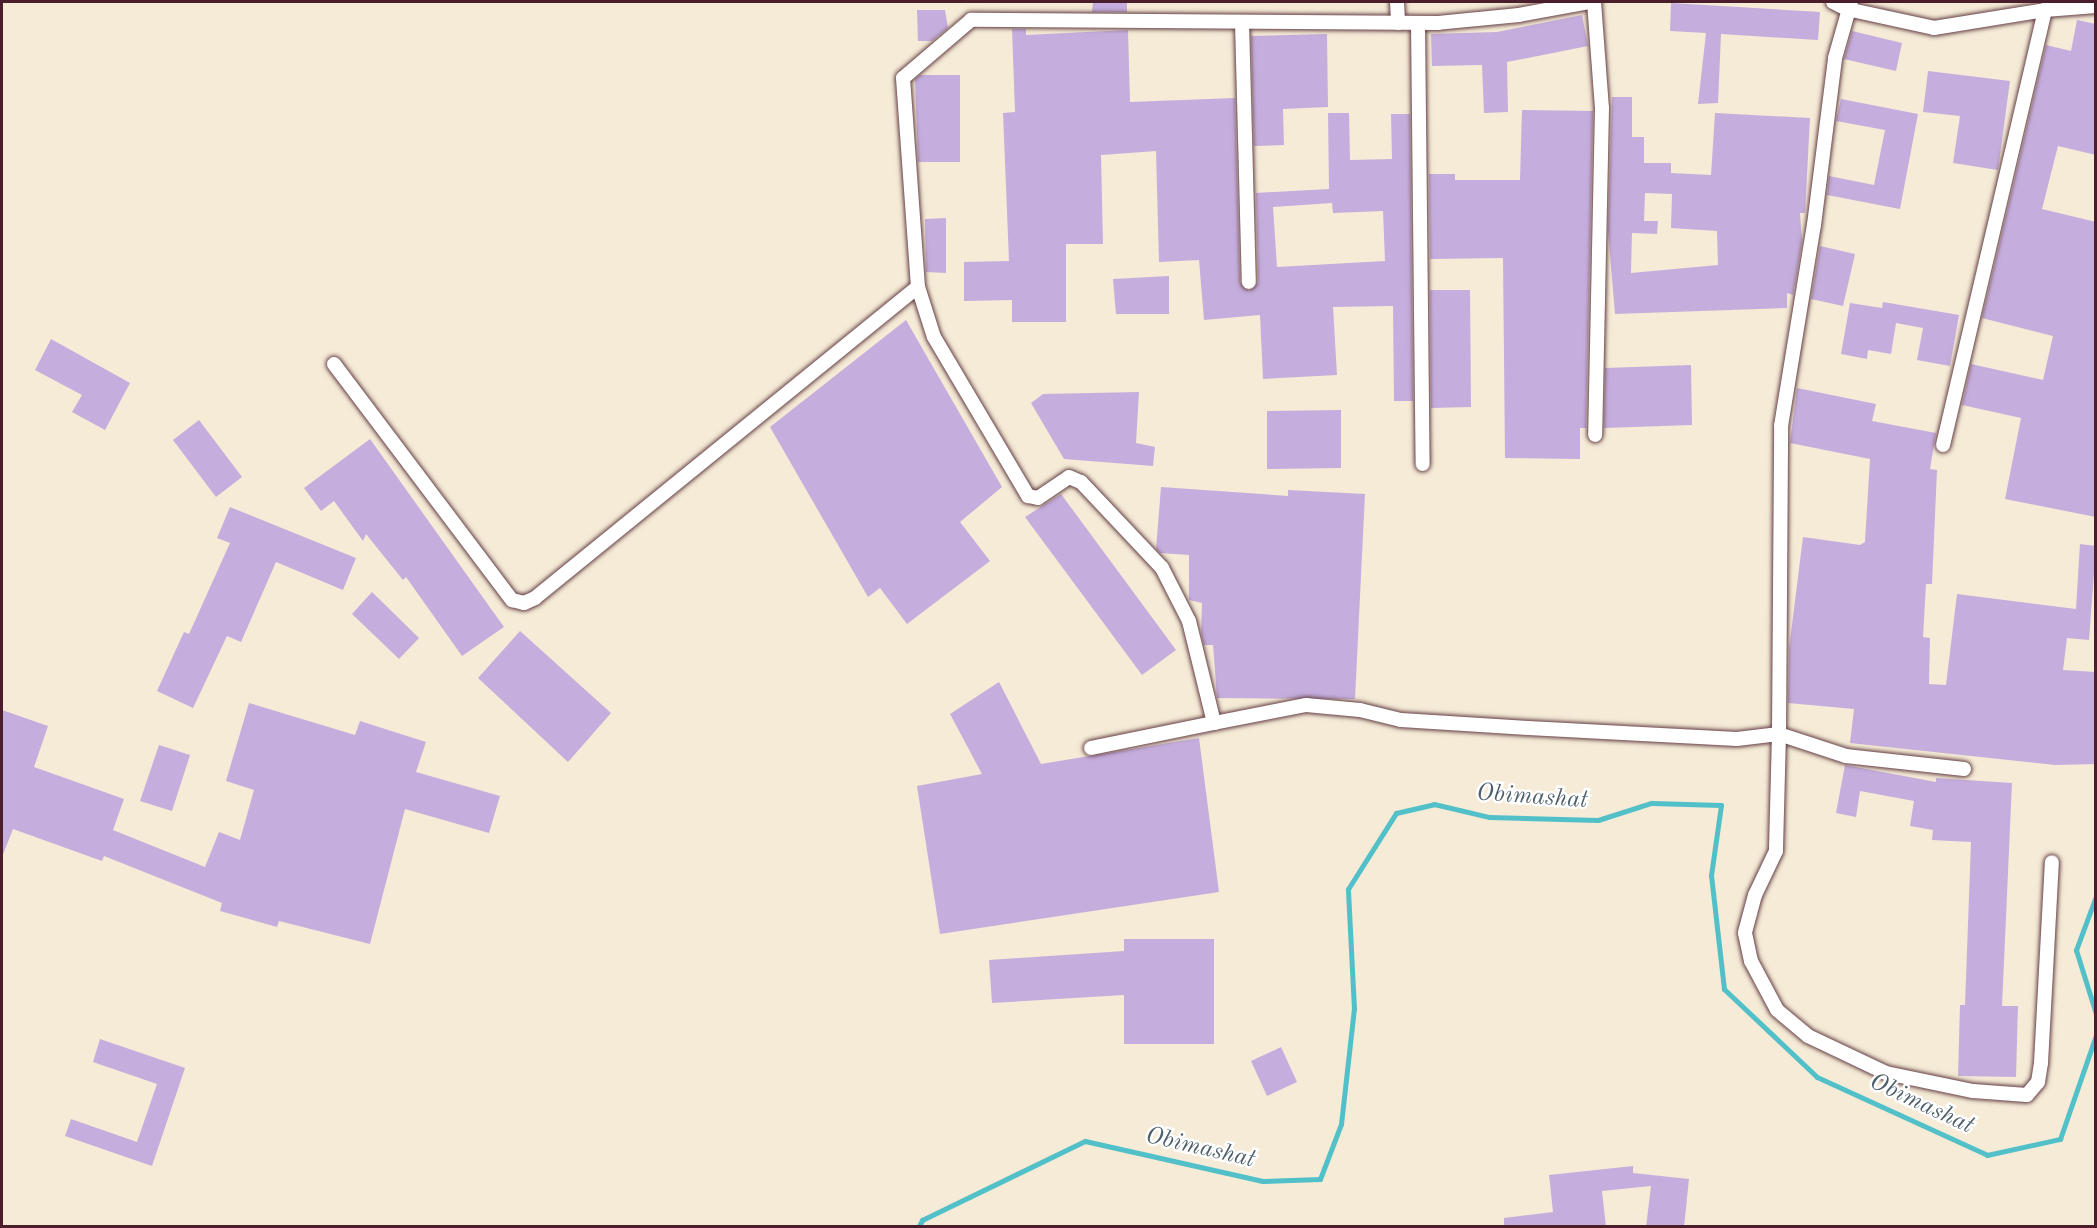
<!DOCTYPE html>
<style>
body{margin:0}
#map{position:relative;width:2097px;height:1228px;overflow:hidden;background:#f5ebd6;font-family:"Old Standard TT",serif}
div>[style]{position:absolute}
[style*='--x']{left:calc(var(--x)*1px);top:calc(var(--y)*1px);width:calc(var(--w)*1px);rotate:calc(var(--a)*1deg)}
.stream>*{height:5px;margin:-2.5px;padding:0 2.5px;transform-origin:2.5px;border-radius:2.5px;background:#52c0c8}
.building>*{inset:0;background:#c5aedd}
.roads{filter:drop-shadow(0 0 2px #643e45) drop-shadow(0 0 2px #643e45)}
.street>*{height:14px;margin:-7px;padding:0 7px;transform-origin:7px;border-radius:7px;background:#fff}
span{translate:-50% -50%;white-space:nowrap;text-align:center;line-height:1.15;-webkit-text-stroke:5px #fff;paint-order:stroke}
.water-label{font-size:24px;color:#4d5f6a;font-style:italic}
.frame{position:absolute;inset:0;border:3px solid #4a1f2b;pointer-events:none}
</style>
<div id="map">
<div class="stream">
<i style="--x:2096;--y:896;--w:58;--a:110.3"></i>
<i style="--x:2076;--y:950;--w:67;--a:72.6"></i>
<i style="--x:919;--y:1226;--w:7;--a:-63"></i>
<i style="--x:922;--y:1220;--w:181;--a:-25.9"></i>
<i style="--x:1085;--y:1141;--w:182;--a:12.7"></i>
<i style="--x:1263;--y:1181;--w:57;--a:-2"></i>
<i style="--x:1320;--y:1179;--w:59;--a:-69.1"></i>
<i style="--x:1341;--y:1124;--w:116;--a:-83.6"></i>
<i style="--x:1354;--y:1009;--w:120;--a:-92.9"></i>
<i style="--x:1348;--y:889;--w:90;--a:-57.7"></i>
<i style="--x:1396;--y:813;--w:39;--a:-13"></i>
<i style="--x:1434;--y:804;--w:57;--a:13.3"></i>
<i style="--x:1489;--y:817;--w:109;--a:1.6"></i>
<i style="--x:1598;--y:820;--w:56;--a:-17.8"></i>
<i style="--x:1651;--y:803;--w:70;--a:1.6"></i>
<i style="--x:1721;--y:805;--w:71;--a:98.1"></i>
<i style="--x:1711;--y:875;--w:115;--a:83.5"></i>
<i style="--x:1724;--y:989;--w:128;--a:43.4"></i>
<i style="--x:1817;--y:1077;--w:187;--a:24.6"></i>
<i style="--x:1987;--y:1155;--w:75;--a:-12.4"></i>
<i style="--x:2060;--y:1139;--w:110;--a:-70.9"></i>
</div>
<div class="building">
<i style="clip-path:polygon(1093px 2px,1127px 2px,1127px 12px,1092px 12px)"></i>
<i style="clip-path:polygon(1671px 3px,1820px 12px,1818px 40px,1721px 34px,1718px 103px,1698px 104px,1706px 33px,1670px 31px)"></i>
<i style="clip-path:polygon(917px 10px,945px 10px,948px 28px,932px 41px,918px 41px)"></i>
<i style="clip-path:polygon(1582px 15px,1588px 46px,1507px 62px,1508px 112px,1484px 113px,1482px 65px,1432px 66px,1431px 34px,1497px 32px)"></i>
<i style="clip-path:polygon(2077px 20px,2096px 24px,2096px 155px,2058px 146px,2042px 209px,2096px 222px,2096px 517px,2005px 499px,2021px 418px,1962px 405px,1971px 364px,2043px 380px,2053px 336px,1982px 318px,2046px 45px,2071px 51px)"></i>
<i style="clip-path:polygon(evenodd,1012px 29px,1026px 29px,1026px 35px,1128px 30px,1130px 102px,1235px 98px,1240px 282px,1249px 291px,1258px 282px,1256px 193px,1329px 189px,1328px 113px,1349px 113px,1350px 160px,1392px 159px,1391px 114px,1410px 114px,1413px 401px,1394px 401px,1393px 306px,1333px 307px,1337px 375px,1263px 379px,1260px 315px,1204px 320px,1199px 260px,1159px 262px,1156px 151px,1101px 155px,1103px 244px,1066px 244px,1066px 322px,1012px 322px,1012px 300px,964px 301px,964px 262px,1009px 261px,1003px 113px,1015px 112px,1012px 29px,1332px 203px,1333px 213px,1383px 211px,1385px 261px,1277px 267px,1273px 207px,1332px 203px)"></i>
<i style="clip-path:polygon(1852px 31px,1902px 43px,1896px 71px,1844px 59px)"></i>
<i style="clip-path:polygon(1327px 34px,1328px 107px,1283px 109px,1284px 145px,1254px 146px,1251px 36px)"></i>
<i style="clip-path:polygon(1928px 71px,2010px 81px,1998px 170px,1953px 163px,1960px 116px,1923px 112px)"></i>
<i style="clip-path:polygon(920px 75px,960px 75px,960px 162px,918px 162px,915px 79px)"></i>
<i style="clip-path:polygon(evenodd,1612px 97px,1632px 97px,1632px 137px,1644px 137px,1644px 163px,1671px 163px,1671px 173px,1711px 175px,1715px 113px,1810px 118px,1805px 213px,1800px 213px,1802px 242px,1793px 295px,1787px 293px,1787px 308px,1615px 314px,1608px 231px,1612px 97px,1645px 193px,1672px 194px,1671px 228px,1717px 231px,1718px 265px,1631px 273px,1632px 233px,1657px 234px,1658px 221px,1644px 221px,1645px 193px)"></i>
<i style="clip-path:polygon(1841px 99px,1918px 114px,1900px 209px,1827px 195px,1829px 176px,1874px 185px,1885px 130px,1836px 121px)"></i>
<i style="clip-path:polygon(1522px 110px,1593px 111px,1586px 428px,1580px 428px,1580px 459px,1505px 458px,1503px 258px,1430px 259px,1429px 174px,1455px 174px,1455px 180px,1520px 180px)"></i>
<i style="clip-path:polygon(946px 218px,946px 273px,926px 272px,925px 219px)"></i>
<i style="clip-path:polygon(1820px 246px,1855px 254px,1843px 306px,1811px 299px)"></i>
<i style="clip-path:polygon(1169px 276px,1169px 314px,1116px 314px,1113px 279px)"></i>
<i style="clip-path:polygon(1430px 290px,1470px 290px,1471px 407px,1431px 408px)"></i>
<i style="clip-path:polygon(1883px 302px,1959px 315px,1950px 366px,1917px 360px,1923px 328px,1896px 323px,1891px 354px,1868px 350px,1867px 359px,1841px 354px,1850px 303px,1882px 308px)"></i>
<i style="clip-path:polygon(906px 320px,1002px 487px,960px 522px,990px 561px,907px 624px,880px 588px,868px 597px,770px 427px)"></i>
<i style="clip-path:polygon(51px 339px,130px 383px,105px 430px,72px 412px,82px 395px,35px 370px)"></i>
<i style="clip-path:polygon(1691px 365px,1692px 425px,1604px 428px,1605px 368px)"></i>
<i style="clip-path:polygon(1797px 388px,1876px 404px,1872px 421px,1936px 433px,1930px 469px,1937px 470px,1932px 584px,1926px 584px,1923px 637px,1930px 638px,1929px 684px,1946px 685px,1957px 594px,2076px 609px,2080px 544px,2096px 546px,2089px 640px,2067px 638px,2063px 670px,2096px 672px,2096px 764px,2055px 765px,1850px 743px,1854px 709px,1788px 703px,1789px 649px,1803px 537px,1860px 545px,1865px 542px,1870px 459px,1790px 443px)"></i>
<i style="clip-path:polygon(1139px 392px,1136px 443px,1155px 447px,1153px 466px,1064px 459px,1031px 403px,1043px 394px)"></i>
<i style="clip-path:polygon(1341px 410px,1341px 468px,1267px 469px,1267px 411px)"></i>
<i style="clip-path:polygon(199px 420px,242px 477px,216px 497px,173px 440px)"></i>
<i style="clip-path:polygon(370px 439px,504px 627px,462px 656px,406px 577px,403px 580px,366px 534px,363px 541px,334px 501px,321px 511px,304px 488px)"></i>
<i style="clip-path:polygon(1161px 487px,1288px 496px,1288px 490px,1365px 494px,1355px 699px,1217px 698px,1213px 645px,1204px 645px,1201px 633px,1202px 603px,1189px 600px,1189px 555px,1160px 553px,1156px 549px)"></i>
<i style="clip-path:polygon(1061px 494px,1176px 650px,1142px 675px,1025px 517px)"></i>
<i style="clip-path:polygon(230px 507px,356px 558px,343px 590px,276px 562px,241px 642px,227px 636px,193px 708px,157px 691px,184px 632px,189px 634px,230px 543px,217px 538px)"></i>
<i style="clip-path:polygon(372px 592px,419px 638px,399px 659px,352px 614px)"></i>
<i style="clip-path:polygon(520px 631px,611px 713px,568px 762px,478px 678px)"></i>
<i style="clip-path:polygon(999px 682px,1041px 764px,1199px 738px,1219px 892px,940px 934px,917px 786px,982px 774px,950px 714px)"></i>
<i style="clip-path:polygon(249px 703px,355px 735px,360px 721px,426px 742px,416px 772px,500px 796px,489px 833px,405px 809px,370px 944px,279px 921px,277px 927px,220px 911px,222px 903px,104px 856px,102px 861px,13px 829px,2px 857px,2px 710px,48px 726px,34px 767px,124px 799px,113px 830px,205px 867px,219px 832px,240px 840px,254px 790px,226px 781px)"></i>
<i style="clip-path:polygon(159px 745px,190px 755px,172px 811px,140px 801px)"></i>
<i style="clip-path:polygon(1845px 765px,1936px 782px,1936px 778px,2012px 783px,2002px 1006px,2018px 1006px,2016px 1077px,1958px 1076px,1960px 1005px,1965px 1005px,1971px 842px,1932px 840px,1933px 830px,1910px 826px,1914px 801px,1860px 791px,1856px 817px,1836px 813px)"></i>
<i style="clip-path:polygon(1124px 939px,1214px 939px,1214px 1044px,1124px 1044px,1124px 995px,992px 1003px,989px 960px,1124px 951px)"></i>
<i style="clip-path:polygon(100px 1039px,185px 1068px,152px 1166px,65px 1136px,71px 1119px,137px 1142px,157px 1084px,93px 1062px)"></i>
<i style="clip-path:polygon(1281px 1047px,1297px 1082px,1267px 1096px,1251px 1061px)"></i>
<i style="clip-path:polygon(1633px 1166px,1633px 1173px,1689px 1179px,1684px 1227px,1646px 1227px,1651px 1186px,1602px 1191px,1606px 1227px,1504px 1227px,1504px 1218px,1553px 1212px,1549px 1175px)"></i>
</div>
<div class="roads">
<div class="street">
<i style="--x:1397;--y:2;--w:21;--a:87"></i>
<i style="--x:1589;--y:2;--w:71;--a:169.5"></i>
<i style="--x:1519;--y:15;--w:81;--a:174.4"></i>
<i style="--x:1438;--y:23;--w:467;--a:-179.6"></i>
<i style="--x:971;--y:20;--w:89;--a:139.5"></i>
<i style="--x:903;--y:78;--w:210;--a:85.9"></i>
<i style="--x:918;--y:287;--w:52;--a:72.3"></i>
<i style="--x:934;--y:337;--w:185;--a:59.4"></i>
<i style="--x:1028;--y:496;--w:10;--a:11"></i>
<i style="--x:1038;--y:498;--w:37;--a:-34"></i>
<i style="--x:1069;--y:477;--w:13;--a:23"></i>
<i style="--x:1081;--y:482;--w:118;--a:46.7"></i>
<i style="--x:1162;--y:568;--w:59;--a:63"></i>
<i style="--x:1189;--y:621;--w:105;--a:76.2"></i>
<i style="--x:1214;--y:723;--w:94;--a:-11.1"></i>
<i style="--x:1306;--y:705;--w:54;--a:5.3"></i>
<i style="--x:1360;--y:710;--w:42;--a:13.7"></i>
<i style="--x:1401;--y:720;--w:127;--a:3.6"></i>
<i style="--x:1528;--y:728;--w:209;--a:3"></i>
<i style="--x:1737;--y:739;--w:42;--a:-6.8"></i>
<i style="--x:1779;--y:734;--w:308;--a:-89.6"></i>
<i style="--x:1781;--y:426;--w:204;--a:-80.7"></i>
<i style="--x:1814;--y:225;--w:168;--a:-82.8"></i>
<i style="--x:1835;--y:58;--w:58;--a:-74.1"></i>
<i style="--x:1594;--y:2;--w:106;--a:85.7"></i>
<i style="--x:1602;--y:108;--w:327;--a:91.2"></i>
<i style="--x:1833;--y:2;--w:16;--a:27"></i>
<i style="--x:1847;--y:9;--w:89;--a:12.3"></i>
<i style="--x:1934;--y:28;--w:112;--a:-9.2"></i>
<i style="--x:2045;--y:10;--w:51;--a:-4.5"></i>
<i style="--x:1242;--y:22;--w:260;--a:88.5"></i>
<i style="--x:1418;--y:23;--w:441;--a:89.4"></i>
<i style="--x:334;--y:364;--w:296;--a:53"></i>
<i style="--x:512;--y:600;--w:12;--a:14"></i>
<i style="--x:524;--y:603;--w:12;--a:-24"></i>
<i style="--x:535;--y:598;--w:493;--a:-39.1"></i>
<i style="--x:1943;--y:445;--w:447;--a:-76.8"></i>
<i style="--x:1091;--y:748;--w:126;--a:-11.5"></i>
<i style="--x:1964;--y:769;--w:119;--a:-173.7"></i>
<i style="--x:1846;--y:756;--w:71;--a:-161.8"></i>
<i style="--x:1779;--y:734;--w:117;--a:91.5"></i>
<i style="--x:1776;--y:851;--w:49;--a:115.5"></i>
<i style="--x:1755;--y:895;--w:39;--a:105"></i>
<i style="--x:1745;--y:933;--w:29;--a:78"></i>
<i style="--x:1751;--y:961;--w:55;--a:62"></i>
<i style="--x:1777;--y:1010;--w:40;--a:40"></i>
<i style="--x:1808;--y:1036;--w:86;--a:25.4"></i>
<i style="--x:1886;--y:1073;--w:89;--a:11.7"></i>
<i style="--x:1973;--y:1091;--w:54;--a:4.2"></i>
<i style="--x:2027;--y:1095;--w:17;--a:-50"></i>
<i style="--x:2038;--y:1082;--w:19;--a:-81"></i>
<i style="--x:2041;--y:1063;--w:201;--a:-86.9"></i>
</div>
</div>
<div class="water-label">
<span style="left:1532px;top:798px;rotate:4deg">Obimashat</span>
<span style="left:1921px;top:1105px;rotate:25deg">Obimashat</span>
<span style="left:1200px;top:1149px;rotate:13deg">Obimashat</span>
</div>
<div class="frame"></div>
</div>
